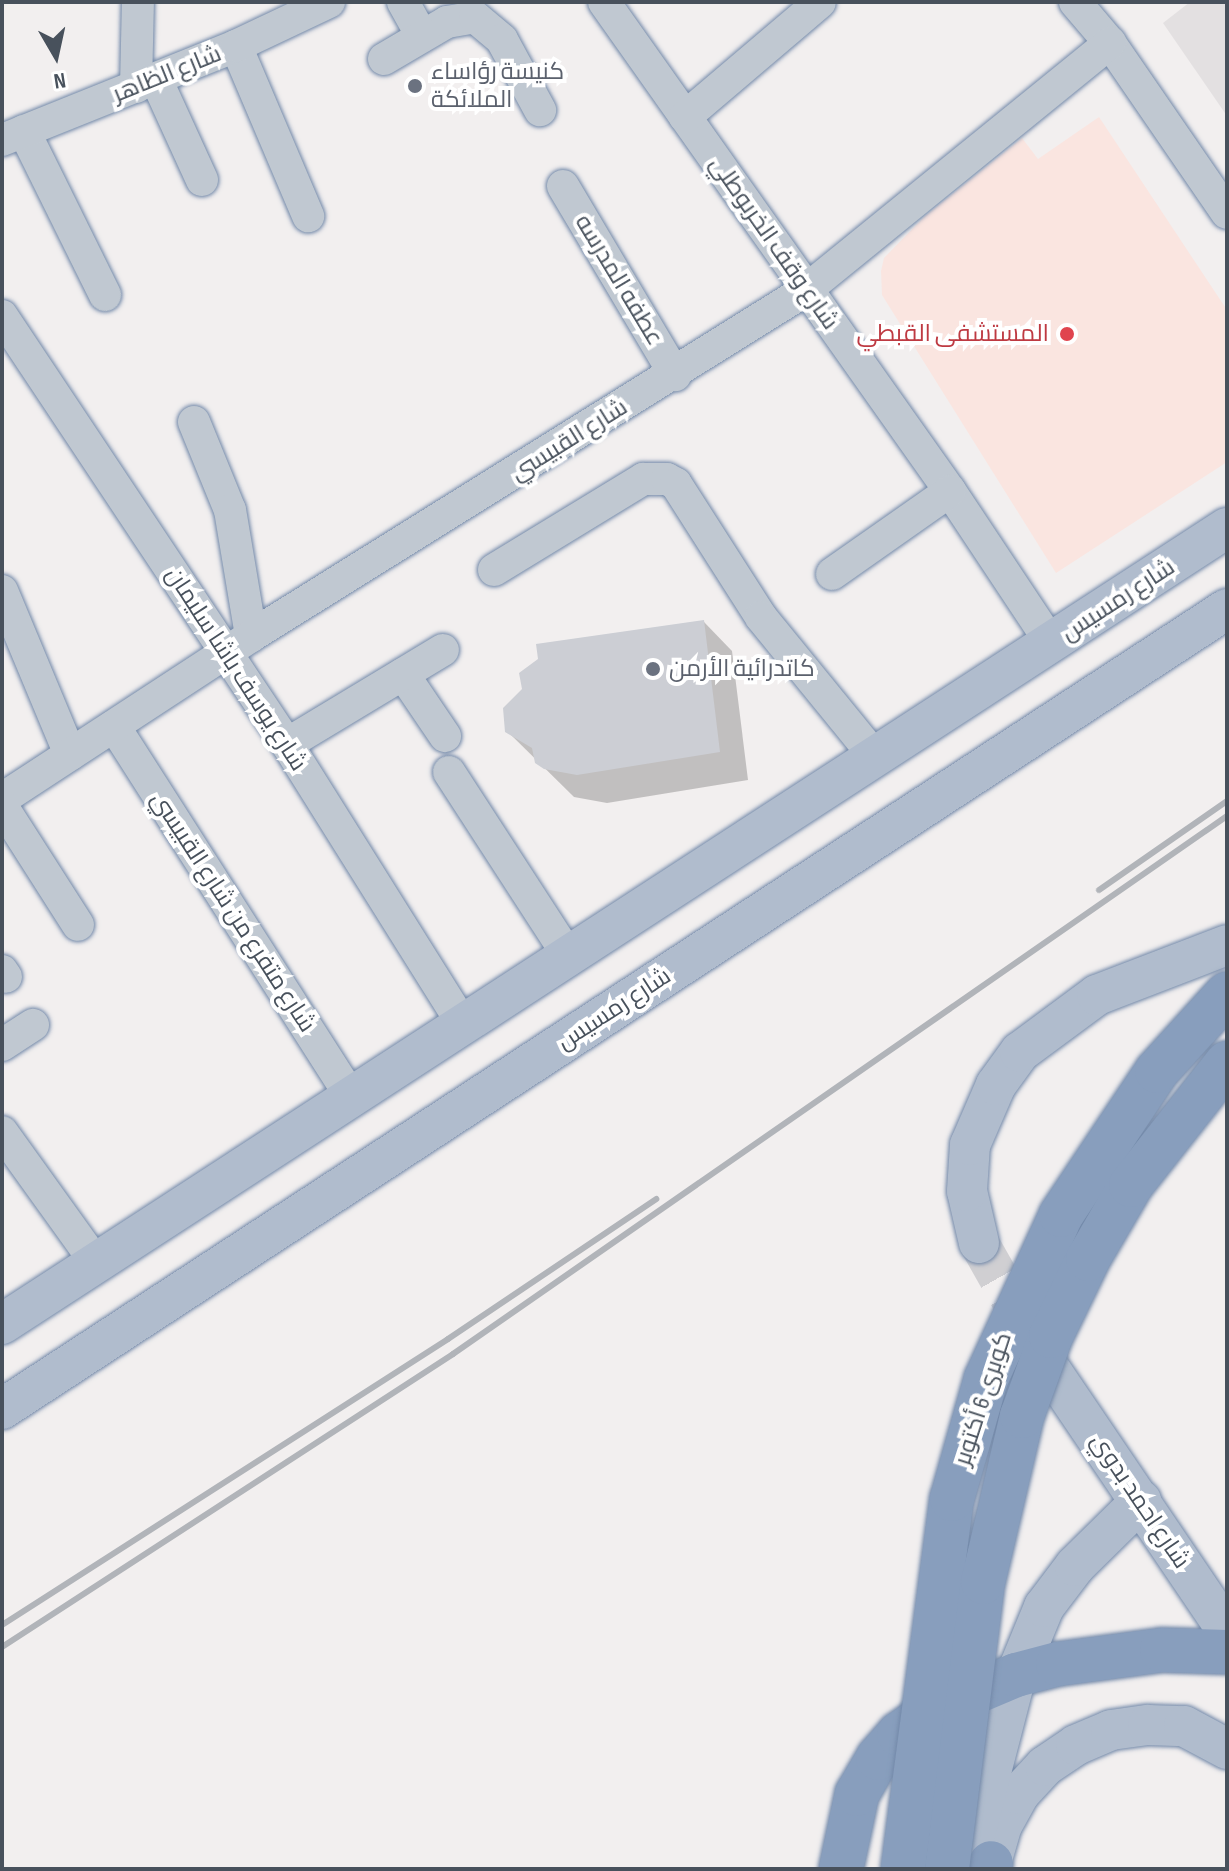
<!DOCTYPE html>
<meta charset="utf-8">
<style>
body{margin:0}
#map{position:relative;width:1229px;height:1871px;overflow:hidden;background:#f2efef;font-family:"Sofia Sans Condensed",Cairo,sans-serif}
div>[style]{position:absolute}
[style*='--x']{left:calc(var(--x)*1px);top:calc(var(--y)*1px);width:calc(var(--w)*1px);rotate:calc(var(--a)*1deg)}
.education>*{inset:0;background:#e3e0e1}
.medical>*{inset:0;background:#fae5e0}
.shadow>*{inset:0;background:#0003}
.building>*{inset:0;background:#ccced4}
.major-tunnel>*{height:40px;margin-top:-20px;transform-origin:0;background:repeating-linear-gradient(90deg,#d0cfd2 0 40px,transparent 0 60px)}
.roads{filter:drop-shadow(0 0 2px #7389a9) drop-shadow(0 0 2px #7389a9)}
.minor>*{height:32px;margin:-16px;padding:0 16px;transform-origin:16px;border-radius:16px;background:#c0c8d1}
.major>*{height:40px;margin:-20px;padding:0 20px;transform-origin:20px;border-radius:20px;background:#b0bccd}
.highway>*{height:44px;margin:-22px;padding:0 22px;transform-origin:22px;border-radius:22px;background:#889ebd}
.rail>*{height:6px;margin:-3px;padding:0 3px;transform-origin:3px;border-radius:3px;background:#b1b4b9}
.bridges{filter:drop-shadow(0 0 2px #7389a9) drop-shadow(0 0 2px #7389a9)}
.highway-bridge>*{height:44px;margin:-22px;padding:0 22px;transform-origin:22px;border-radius:22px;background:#889ebd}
.dots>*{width:22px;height:22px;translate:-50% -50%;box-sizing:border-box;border:4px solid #fff;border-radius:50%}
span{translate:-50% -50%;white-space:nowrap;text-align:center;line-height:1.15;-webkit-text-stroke:8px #fff;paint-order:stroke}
.worship-label{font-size:24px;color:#5b616d}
.left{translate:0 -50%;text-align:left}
.street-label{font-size:24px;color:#48515c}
.health-label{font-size:24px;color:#be3a42}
.right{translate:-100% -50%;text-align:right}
.frame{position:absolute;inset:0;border:4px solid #48515c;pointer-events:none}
.north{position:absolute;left:16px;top:16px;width:80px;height:80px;-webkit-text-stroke:6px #fff;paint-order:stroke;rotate:171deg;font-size:22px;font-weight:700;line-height:32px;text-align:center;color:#48515c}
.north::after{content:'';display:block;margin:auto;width:28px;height:36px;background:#48515c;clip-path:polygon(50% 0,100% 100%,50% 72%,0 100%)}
</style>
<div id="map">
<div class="education">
<i style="clip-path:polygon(1190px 2px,1227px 2px,1227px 116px,1163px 23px)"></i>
</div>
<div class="medical">
<i style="clip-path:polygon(1099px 117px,1227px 310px,1227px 462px,1056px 573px,882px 295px,881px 271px,884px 258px,925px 216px,1022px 138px,1038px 159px)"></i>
</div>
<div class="shadow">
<i style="clip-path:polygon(704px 622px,732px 651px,748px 780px,607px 803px,574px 797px,507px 731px,525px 689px)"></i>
</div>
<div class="building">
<i style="clip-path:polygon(704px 620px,720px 752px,577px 775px,544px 769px,535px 763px,532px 748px,505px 732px,503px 708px,522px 689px,519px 673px,538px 659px,536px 644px)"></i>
</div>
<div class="major-tunnel">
<i style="--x:979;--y:1243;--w:103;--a:60.5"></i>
</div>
<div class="roads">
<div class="minor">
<i style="--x:403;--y:2;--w:39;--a:61"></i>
<i style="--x:604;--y:2;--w:599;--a:54.72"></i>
<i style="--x:950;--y:491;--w:182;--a:56.4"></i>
<i style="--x:1075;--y:2;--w:54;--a:49.5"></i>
<i style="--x:1110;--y:43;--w:206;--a:55.5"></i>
<i style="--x:236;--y:46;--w:185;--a:67"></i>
<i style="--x:384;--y:59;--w:73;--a:-30.4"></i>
<i style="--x:447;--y:22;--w:28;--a:-10"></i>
<i style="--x:475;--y:17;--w:35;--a:40"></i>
<i style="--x:502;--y:40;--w:80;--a:61.5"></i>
<i style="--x:156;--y:79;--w:111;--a:65.5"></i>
<i style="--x:136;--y:87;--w:85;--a:-88.7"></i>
<i style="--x:685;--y:117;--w:177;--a:-40.4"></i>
<i style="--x:24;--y:131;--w:183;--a:63.7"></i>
<i style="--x:2;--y:140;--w:252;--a:-21.9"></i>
<i style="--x:236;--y:46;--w:103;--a:-25.3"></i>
<i style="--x:563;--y:186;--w:220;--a:59.3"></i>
<i style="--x:2;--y:316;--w:514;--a:56.34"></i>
<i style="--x:287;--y:744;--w:333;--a:57.9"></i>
<i style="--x:194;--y:422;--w:95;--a:67.8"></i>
<i style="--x:230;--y:510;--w:128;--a:80.5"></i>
<i style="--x:494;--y:570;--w:175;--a:-31.4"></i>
<i style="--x:643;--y:479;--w:24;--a:0"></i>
<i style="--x:667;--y:479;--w:10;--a:29"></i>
<i style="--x:676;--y:484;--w:158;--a:57.4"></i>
<i style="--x:761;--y:617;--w:182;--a:50.8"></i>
<i style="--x:832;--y:574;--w:144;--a:-35.1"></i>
<i style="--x:2;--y:591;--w:177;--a:67.4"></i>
<i style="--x:403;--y:674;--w:75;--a:55.9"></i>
<i style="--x:114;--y:726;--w:442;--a:57.4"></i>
<i style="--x:287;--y:744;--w:182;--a:-31.1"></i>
<i style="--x:449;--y:772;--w:221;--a:57"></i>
<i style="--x:2;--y:799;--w:298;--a:-33.2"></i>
<i style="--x:251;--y:636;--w:654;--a:-31.94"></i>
<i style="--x:806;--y:290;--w:392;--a:-39.1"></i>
<i style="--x:2;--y:806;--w:141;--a:57.4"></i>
<i style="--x:2;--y:971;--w:7;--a:56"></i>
<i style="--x:2;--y:1045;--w:37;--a:-33"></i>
<i style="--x:2;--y:1132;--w:161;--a:54.3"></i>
</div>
<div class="major">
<i style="--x:979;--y:1243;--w:53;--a:-103"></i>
<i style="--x:967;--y:1191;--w:46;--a:-86.3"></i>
<i style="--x:970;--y:1145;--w:65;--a:-66.6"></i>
<i style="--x:996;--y:1085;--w:41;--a:-54"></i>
<i style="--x:1020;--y:1052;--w:96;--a:-36.5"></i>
<i style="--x:1097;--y:995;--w:139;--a:-21"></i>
<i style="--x:2;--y:1324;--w:1461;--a:-33.02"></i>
<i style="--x:1052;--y:1372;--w:312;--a:55.9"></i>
<i style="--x:2;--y:1409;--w:1463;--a:-33.15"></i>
<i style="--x:991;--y:1863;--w:37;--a:-74"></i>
<i style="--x:1001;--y:1827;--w:38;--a:-61"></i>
<i style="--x:1019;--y:1794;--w:38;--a:-47"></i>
<i style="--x:1045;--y:1766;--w:37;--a:-34"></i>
<i style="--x:1076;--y:1745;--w:38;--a:-23"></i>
<i style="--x:1111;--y:1730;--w:37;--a:-8"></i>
<i style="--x:1148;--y:1725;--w:36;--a:2"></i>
<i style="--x:1184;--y:1726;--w:49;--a:28.1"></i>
<i style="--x:966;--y:1869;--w:200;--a:-75.5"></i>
<i style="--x:1016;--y:1675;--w:74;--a:-67.6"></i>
<i style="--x:1044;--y:1607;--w:51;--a:-52.9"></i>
<i style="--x:1075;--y:1566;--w:93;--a:-44.6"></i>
</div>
<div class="highway">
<i style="--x:841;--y:1869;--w:77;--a:-78"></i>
<i style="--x:857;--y:1794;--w:42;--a:-59.7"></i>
<i style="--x:878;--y:1758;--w:32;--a:-49"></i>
<i style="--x:899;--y:1734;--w:42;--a:-35.2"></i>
<i style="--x:933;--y:1710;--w:90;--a:-22.9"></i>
<i style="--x:1016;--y:1675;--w:43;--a:-14.7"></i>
<i style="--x:1058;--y:1664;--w:105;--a:-7.7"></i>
<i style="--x:1162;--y:1650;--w:65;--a:1.8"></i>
<i style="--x:989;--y:1869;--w:6;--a:-72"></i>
</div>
</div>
<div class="rail">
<i style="--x:1099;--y:890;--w:156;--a:-34.8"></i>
<i style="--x:2;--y:1625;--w:530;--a:-32.67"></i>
<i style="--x:448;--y:1339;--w:251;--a:-33.9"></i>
<i style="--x:2;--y:1647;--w:538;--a:-33.01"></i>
<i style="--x:453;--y:1354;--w:943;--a:-34.8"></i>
</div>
<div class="bridges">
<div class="highway-bridge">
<i style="--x:903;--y:1869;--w:373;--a:-82.5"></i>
<i style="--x:952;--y:1499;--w:125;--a:-74.2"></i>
<i style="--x:986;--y:1379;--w:180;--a:-65.4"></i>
<i style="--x:1061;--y:1215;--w:173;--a:-56.3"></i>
<i style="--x:1157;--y:1071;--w:104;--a:-47.7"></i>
<i style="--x:947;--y:1869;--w:289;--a:-82.9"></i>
<i style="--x:983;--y:1582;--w:171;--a:-76.8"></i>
<i style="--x:1022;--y:1416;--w:85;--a:-70.1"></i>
<i style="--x:1051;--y:1336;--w:85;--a:-64.3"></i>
<i style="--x:1088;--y:1259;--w:86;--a:-59.8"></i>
<i style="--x:1131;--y:1185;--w:155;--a:-51.8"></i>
</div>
</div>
<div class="dots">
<i style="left:415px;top:86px;background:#6b7280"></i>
<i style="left:1067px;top:334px;background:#e0444e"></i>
<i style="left:653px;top:669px;background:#6b7280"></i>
</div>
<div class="worship-label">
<span class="left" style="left:431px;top:86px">كنيسة رؤاساء<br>الملائكة</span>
<span class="left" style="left:669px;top:669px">كاتدرائية الأرمن</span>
</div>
<div class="street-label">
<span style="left:167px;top:74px;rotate:-22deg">شارع الظاهر</span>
<span style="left:774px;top:243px;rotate:55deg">شارع وقف الخربوطلي</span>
<span style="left:619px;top:280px;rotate:59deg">عطفه المدرسه</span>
<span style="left:569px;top:440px;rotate:-32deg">شارع القبيسي</span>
<span style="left:1118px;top:600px;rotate:-33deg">شارع رمسيس</span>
<span style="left:236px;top:669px;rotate:57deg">شارع يوسف باشا سليمان</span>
<span style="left:233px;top:912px;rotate:57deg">شارع متفرع من شارع القبيسي</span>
<span style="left:614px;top:1009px;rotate:-33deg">شارع رمسيس</span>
<span style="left:983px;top:1399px;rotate:-72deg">كوبرى 6 أكتوبر</span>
<span style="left:1140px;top:1501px;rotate:56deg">شارع احمد بدوي</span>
</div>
<div class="health-label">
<span class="right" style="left:1049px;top:334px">المستشفى القبطي</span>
</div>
<div class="frame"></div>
<div class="north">N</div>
</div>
